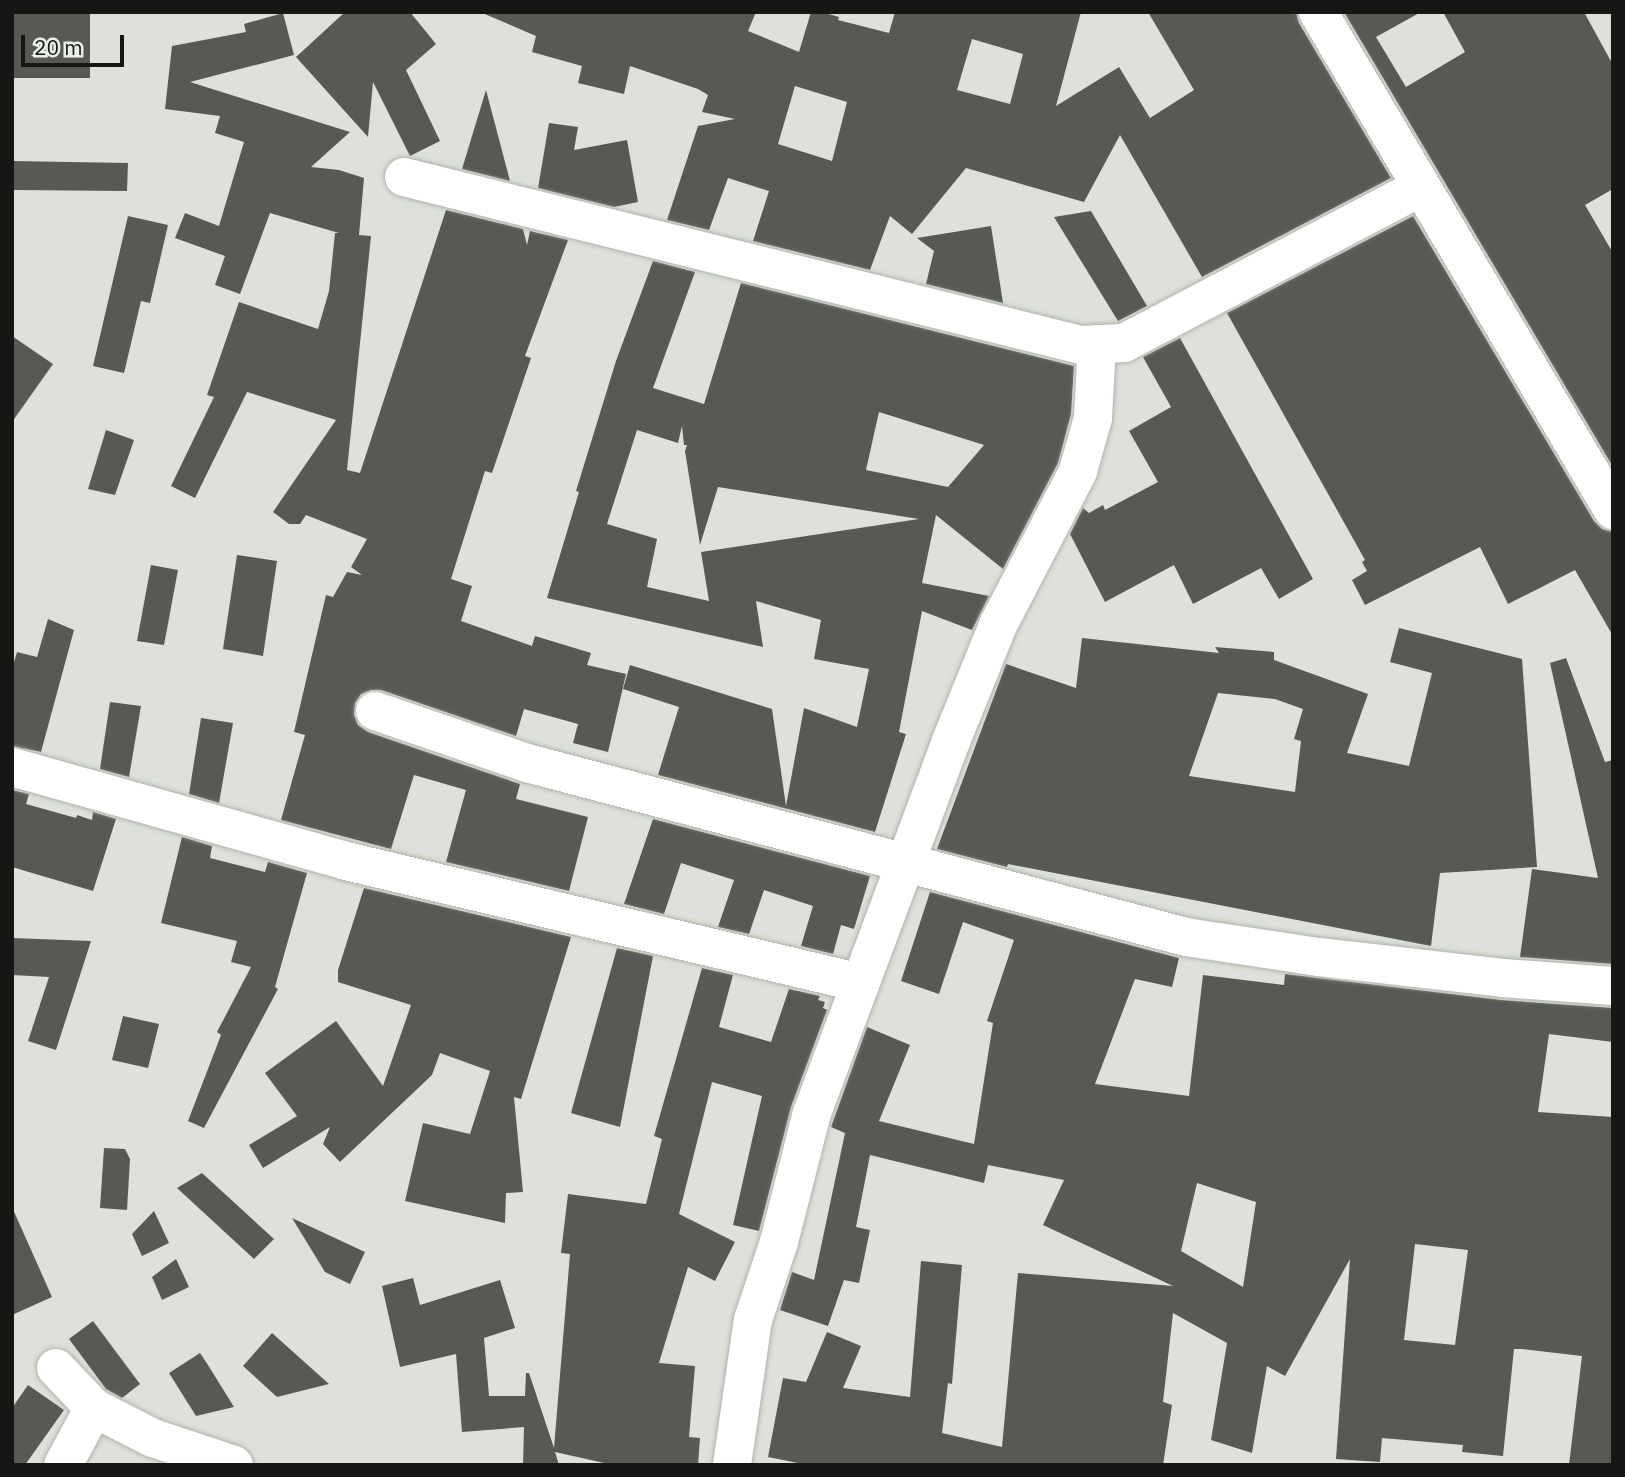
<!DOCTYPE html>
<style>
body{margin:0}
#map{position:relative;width:1625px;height:1477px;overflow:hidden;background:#dde1da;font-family:"IBM Plex Sans",sans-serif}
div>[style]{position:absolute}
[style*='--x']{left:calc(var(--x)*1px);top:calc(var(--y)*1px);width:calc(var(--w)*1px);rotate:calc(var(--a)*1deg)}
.building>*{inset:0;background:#575a54}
.roads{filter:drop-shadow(0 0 2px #afb3ab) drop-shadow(0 0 2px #afb3ab)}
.minor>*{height:38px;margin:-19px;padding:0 19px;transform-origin:19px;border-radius:19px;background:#fff}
span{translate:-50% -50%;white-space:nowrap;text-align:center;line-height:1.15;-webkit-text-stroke:7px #eaefe7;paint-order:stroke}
.frame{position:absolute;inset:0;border:14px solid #161715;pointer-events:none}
.scale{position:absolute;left:21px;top:35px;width:103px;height:32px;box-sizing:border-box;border:4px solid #161715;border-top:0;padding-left:9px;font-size:21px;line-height:24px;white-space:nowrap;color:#161715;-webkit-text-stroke:5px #eaefe7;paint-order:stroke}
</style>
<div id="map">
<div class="building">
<i style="clip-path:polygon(12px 12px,90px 12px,90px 78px,12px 78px)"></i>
<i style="clip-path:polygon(345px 12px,410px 12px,436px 44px,406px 70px,440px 141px,410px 156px,373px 82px,368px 137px,296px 57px)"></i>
<i style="clip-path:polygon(evenodd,480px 12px,756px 12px,748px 31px,799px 52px,811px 12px,822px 12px,839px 17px,838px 20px,889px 33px,895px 12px,1081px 12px,1056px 106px,1119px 67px,1150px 118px,1194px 90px,1148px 12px,1296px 12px,1299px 23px,1391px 178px,1202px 277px,1120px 135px,1084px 202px,966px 168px,912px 234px,890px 216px,870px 270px,753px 241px,769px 191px,728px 178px,709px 230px,667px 220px,698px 126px,735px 119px,702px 112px,708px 95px,698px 89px,630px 66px,624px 94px,578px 83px,582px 66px,532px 52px,536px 36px,480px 12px,972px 39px,1023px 54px,1010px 104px,957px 90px,972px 39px,480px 12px,795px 86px,847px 102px,832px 161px,778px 144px,795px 86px)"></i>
<i style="clip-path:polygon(1344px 12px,1421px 12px,1376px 37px,1406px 87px,1465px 52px,1443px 12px,1584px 12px,1613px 65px,1613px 189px,1585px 205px,1613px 253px,1613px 467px)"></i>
<i style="clip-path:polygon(283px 13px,294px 55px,190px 82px,350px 132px,311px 167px,339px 170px,364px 178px,359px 235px,371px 236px,347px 470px,360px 473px,446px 210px,523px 229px,527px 245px,530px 231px,568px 240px,525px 356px,531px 358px,492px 473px,485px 471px,451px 579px,472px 586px,461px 621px,532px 646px,535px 636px,591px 653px,587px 665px,626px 674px,608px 752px,573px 743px,578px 724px,524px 709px,516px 736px,381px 690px,371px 690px,361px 694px,355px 703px,354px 715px,358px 725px,368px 732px,520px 784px,516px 799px,588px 817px,569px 891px,446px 862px,466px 790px,414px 775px,391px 849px,281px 820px,305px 735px,294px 732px,326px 595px,333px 597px,347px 572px,362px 575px,351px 567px,367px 539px,306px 515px,300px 524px,289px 524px,273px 512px,336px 420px,247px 392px,195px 498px,171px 486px,214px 397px,207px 395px,239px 302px,318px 329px,329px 291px,335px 233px,339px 233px,270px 213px,240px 294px,215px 285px,225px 256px,175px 238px,185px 213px,219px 226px,244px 142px,215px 133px,220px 116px,165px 109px,172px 46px,246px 32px,244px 24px)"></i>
<i style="clip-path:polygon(486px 90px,510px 181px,462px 169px)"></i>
<i style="clip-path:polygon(549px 123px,578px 127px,574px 150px,627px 140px,638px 202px,614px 207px,538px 188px)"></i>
<i style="clip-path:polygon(12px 161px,128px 163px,127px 191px,12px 190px)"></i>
<i style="clip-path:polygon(1091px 211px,1147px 306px,1118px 321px,1054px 217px)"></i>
<i style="clip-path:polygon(128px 216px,168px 225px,150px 303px,141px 301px,124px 373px,93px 366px)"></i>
<i style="clip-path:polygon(1413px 216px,1594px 521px,1602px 529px,1613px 532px,1613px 636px,1575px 570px,1508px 604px,1480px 547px,1365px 605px,1352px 580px,1367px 571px,1362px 562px,1365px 560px,1227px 313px)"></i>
<i style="clip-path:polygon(991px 226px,1003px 303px,926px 284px,934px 251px,917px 238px)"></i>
<i style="clip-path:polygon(evenodd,653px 261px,695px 272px,653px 388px,704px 404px,741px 283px,1074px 366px,1071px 414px,1058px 463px,1003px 569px,936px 515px,922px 583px,989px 596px,972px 630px,922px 611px,899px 732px,906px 734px,875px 832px,658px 775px,679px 707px,623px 689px,630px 665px,772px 709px,786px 806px,804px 708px,857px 727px,869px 669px,814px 659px,821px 620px,756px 601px,763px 647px,547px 598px,579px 492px,576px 491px,616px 361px,653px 261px,879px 412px,984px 445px,948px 487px,866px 470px,879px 412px,653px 261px,682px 426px,684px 445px,687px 445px,685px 451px,700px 545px,718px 487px,919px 519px,701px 552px,709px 601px,647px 587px,657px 539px,607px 524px,637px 430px,678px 443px,682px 426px)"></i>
<i style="clip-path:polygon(12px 336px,53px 364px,12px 422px)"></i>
<i style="clip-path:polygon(1180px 338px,1313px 579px,1279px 599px,1261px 568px,1193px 604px,1174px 565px,1105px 602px,1070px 534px,1083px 508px,1089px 513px,1103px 505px,1105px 510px,1158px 482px,1129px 431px,1171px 407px,1143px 357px)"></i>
<i style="clip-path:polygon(106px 430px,134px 440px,115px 495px,88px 489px)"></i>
<i style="clip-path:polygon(237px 555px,277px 561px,263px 656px,223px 649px)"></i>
<i style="clip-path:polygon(151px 565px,178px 570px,164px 645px,137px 641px)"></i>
<i style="clip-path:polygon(48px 619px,74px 630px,41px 752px,12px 746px,12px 669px,17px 652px,37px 657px)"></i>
<i style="clip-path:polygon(evenodd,1399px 628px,1522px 659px,1537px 867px,1440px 873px,1431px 946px,1008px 864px,1007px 867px,937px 849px,1006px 664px,1076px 688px,1082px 638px,1219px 653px,1215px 647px,1274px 652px,1274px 660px,1368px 694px,1347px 753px,1409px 766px,1432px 673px,1390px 662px,1399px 628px,1218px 693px,1275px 699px,1303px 709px,1294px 739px,1301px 741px,1295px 792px,1189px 776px,1218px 693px)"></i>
<i style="clip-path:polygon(1566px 658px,1605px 762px,1613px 760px,1613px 964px,1520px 957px,1532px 869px,1598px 878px,1550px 663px)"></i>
<i style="clip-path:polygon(110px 702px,141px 706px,129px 777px,100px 769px)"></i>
<i style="clip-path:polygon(201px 718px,233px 723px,219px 803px,189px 794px)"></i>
<i style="clip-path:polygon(12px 790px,29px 794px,26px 804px,76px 818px,77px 815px,92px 820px,93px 812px,116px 819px,93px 891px,12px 867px)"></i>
<i style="clip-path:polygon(653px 819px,870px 876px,854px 929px,841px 925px,833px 954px,801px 946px,813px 906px,764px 890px,749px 934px,718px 927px,734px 880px,681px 863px,664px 914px,624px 904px)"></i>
<i style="clip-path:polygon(182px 837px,212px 846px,210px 858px,265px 872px,268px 862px,307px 873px,275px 987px,278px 989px,204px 1128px,188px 1121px,221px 1035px,217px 1032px,251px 967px,231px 962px,237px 941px,161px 923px)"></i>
<i style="clip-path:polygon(364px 888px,571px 937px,521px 1099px,514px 1097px,523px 1192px,506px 1193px,505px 1223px,405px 1201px,423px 1123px,470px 1134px,490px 1071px,440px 1053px,432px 1075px,340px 1162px,323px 1144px,330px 1127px,263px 1168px,249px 1145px,297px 1116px,265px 1073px,336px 1021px,383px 1086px,411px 1005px,338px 982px,338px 970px)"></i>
<i style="clip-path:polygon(evenodd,930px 892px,1179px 958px,1172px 987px,1135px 979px,1095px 1084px,1189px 1096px,1203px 975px,1284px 985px,1285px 974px,1501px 1000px,1613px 1008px,1613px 1042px,1549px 1034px,1538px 1112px,1613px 1117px,1613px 1465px,1569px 1465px,1582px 1356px,1522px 1349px,1514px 1349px,1503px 1456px,1462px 1452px,1463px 1445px,1382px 1438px,1380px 1462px,1336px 1459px,1350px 1259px,1285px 1376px,1267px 1366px,1252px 1453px,1211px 1440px,1227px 1343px,1173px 1313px,1163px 1402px,1172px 1405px,1163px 1465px,808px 1465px,768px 1457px,783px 1378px,806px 1382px,827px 1332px,861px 1346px,843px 1388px,910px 1397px,921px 1261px,962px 1265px,952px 1384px,948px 1383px,942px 1433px,1002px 1447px,1018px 1273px,1173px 1286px,1043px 1225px,1064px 1180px,988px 1165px,984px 1183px,870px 1155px,856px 1227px,870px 1230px,859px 1283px,844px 1280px,828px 1326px,780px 1310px,792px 1272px,814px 1280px,845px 1133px,831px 1127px,867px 1027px,910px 1045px,879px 1121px,974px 1144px,993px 1023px,987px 1021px,1014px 940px,963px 922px,939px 994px,901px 981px,930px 892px,1197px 1183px,1256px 1202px,1243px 1287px,1181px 1251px,1197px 1183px,930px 892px,1415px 1244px,1468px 1250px,1455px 1345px,1404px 1340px,1415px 1244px)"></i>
<i style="clip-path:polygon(12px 938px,91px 941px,56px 1050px,28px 1041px,49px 977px,12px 975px)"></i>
<i style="clip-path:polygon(617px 948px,653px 956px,620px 1127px,571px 1113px)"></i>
<i style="clip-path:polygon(702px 968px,733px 975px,719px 1027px,771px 1042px,789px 989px,820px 996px,818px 1000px,825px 1002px,823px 1008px,827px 1010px,791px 1107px,759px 1231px,733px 1225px,762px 1096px,712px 1082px,679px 1214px,735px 1242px,715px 1281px,688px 1267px,659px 1363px,695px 1366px,689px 1437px,700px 1438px,698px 1465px,613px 1465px,555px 1452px,559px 1465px,523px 1465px,524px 1427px,462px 1432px,456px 1354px,400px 1367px,382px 1286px,413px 1278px,420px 1305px,500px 1280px,515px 1328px,484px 1338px,489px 1396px,525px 1396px,526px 1373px,529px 1373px,554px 1448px,570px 1254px,561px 1253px,568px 1194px,646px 1204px,662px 1139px,654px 1136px)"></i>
<i style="clip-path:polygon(123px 1016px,159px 1024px,148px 1068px,112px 1060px)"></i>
<i style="clip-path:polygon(104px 1148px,125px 1149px,130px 1159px,127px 1210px,100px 1208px)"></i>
<i style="clip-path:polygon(202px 1173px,274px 1239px,254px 1259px,177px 1188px)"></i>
<i style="clip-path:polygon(12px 1207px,52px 1297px,12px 1315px)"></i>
<i style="clip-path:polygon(154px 1211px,169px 1243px,142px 1256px,132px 1234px)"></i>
<i style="clip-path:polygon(292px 1218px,365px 1252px,350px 1284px,325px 1272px)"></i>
<i style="clip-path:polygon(176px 1259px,189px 1287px,162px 1300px,152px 1277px)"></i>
<i style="clip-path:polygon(93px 1321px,140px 1384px,122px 1398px,106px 1389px,69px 1339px)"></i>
<i style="clip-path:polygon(272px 1333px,329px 1384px,277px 1397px,243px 1366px)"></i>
<i style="clip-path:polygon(200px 1353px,208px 1365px,234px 1407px,196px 1416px,169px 1373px)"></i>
<i style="clip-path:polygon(28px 1385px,64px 1410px,25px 1465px,12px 1465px,12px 1408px)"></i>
</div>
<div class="roads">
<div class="minor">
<i style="--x:1318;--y:12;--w:579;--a:59.36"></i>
<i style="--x:404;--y:177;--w:698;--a:13.94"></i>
<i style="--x:1081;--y:345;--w:43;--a:-2.7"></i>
<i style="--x:1124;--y:343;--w:335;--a:-27.7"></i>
<i style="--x:375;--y:711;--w:161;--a:18.9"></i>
<i style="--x:527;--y:763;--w:682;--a:14.79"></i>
<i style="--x:1186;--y:937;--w:134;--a:8.6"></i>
<i style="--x:1319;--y:957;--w:185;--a:6.5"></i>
<i style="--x:1503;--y:978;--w:110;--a:4.2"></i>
<i style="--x:12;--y:767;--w:347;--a:15.7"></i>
<i style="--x:346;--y:861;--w:529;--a:13.33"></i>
<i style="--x:56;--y:1368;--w:55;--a:46.5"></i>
<i style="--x:94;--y:1408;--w:66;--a:27"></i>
<i style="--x:153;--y:1438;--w:85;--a:18.4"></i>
<i style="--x:63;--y:1465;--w:65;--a:-61.5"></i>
<i style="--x:732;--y:1465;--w:147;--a:-81.8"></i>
<i style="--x:753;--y:1320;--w:82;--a:-71.6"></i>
<i style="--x:779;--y:1242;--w:133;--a:-75.7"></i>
<i style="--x:812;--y:1113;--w:397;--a:-69.5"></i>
<i style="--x:951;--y:741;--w:125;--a:-67.9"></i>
<i style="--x:998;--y:625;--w:174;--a:-62.5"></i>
<i style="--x:1078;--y:471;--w:55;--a:-74.2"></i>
<i style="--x:1093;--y:418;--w:74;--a:-86.9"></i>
</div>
</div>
<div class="frame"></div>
<div class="scale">20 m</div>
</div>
